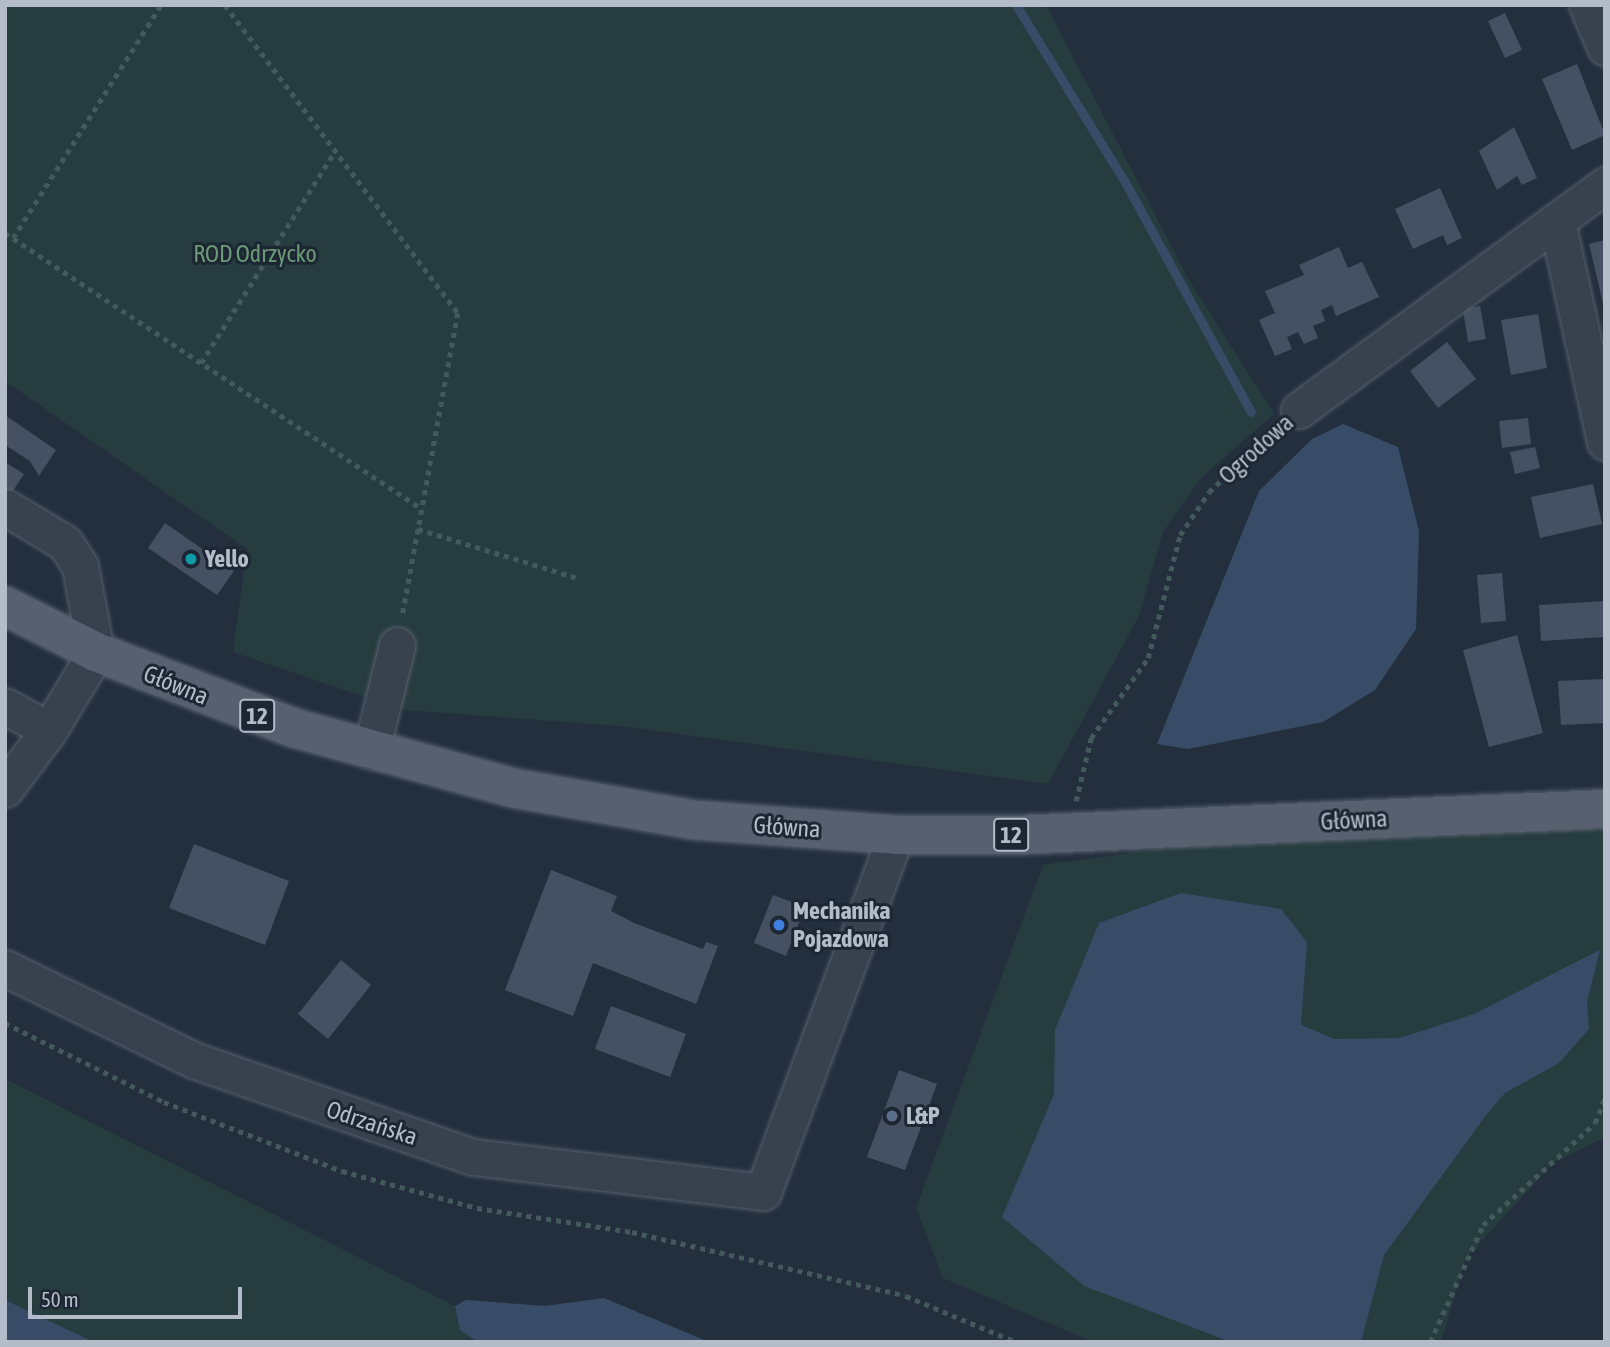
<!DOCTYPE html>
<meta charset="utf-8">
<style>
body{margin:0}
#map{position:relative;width:1610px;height:1347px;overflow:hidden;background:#242f3e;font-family:"Asap Condensed",sans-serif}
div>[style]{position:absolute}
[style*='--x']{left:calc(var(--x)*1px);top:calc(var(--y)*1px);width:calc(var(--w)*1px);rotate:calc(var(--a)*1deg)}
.green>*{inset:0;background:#263c3f}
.water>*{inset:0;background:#394c67}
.stream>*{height:9px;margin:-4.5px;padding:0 4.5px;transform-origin:4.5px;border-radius:4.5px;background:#394c67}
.building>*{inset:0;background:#455162}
.path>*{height:4.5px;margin-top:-2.25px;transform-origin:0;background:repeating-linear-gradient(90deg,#44595c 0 5px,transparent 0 10px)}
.roads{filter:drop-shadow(0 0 2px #565f6c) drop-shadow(0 0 2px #565f6c)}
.minor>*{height:35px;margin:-17.5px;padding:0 17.5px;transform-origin:17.5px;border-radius:17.5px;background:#38414e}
.major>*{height:38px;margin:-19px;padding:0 19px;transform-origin:19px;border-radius:19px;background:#56606e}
.dots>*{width:19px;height:19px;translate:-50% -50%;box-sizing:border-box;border:4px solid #1d2633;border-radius:50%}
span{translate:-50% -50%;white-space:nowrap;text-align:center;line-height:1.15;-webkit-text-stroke:6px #1d2633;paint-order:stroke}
.shield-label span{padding:2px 5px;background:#1d2633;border:2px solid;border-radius:5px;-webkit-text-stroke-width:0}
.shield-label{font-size:23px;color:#b4bcc9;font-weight:700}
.park-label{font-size:24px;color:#6b9a76}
.street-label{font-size:24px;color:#b4bcc9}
.poi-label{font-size:24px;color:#b4bcc9;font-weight:700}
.left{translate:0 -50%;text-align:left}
.frame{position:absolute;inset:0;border:7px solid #b4bcc9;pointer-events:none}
.scale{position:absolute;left:28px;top:1287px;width:214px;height:32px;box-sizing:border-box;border:4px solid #b4bcc9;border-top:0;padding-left:9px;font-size:21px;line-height:24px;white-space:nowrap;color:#b4bcc9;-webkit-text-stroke:5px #1d2633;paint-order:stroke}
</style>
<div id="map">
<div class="green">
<i style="clip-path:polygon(5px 5px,1046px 5px,1189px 280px,1274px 414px,1201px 478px,1163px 532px,1139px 616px,1048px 784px,621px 726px,403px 710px,233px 652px,247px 549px,5px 381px)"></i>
<i style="clip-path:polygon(1605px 807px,1605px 1137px,1553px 1163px,1466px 1258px,1441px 1342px,1093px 1342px,943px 1278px,916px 1208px,1043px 865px,1421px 812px)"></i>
<i style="clip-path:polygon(5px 1079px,455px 1306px,460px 1330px,478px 1342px,94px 1342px,5px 1300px)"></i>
</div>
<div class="water">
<i style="clip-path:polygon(1343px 424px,1398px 447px,1419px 531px,1416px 629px,1375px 690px,1323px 722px,1188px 749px,1157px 744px,1259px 491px,1312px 439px)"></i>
<i style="clip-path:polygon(1181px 893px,1281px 909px,1307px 942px,1301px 1025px,1335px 1039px,1400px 1038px,1474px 1014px,1600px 950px,1587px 1002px,1589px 1029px,1559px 1063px,1505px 1093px,1487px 1114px,1384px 1255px,1361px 1342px,1231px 1342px,1084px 1286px,1002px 1217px,1054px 1094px,1055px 1030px,1099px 923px)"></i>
<i style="clip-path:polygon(604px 1298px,709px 1342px,478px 1342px,460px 1330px,455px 1306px,466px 1300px,545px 1306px)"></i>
<i style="clip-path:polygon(5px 1300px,94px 1342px,5px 1342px)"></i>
</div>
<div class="stream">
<i style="--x:1016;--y:5;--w:208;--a:58.4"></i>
<i style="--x:1125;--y:182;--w:262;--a:61.3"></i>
</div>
<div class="building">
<i style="clip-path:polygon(1505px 13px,1522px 50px,1505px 58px,1488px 21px)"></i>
<i style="clip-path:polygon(1577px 64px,1605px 135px,1572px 150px,1542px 79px)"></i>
<i style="clip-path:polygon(1514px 127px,1537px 178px,1522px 185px,1517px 176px,1497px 190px,1479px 151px)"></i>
<i style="clip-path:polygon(1440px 188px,1462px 238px,1447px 245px,1443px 235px,1413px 249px,1395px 209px)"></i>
<i style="clip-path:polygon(1605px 240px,1605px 307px,1604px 308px,1589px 244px)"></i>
<i style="clip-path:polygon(1339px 247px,1348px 268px,1362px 262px,1379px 297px,1336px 316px,1332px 305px,1321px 310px,1325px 321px,1313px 326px,1318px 338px,1304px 344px,1298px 332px,1287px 337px,1292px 349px,1275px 356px,1259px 320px,1275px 313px,1265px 291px,1304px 275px,1299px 265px)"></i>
<i style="clip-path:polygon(1480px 306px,1486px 339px,1468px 342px,1463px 309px)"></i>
<i style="clip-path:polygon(1538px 314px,1547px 368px,1511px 375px,1501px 320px)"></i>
<i style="clip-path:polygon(1447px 342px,1476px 379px,1438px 408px,1410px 371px)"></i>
<i style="clip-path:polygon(5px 415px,56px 450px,39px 476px,30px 461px,5px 445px)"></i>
<i style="clip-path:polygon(1528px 418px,1531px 444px,1502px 448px,1499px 421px)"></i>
<i style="clip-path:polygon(1535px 447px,1540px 468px,1515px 474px,1510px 452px)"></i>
<i style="clip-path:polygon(5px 462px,24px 474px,5px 503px)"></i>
<i style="clip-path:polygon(1593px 484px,1602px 524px,1540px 538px,1531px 497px)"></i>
<i style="clip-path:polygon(165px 523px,234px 571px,217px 595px,148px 548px)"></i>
<i style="clip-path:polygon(1502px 573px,1506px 621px,1481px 623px,1477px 575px)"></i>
<i style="clip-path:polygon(1605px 601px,1605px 637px,1541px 641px,1539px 605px)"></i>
<i style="clip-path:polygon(1517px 635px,1543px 733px,1489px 747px,1463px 650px)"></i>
<i style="clip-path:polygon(1605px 679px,1605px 723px,1561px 725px,1558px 681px)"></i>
<i style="clip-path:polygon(194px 844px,289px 881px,265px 945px,169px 908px)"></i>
<i style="clip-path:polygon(551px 870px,617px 896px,611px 911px,634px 923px,703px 949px,706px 942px,718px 946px,696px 1004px,593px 963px,573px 1016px,505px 990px)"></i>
<i style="clip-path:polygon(773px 895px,805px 907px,786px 956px,754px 943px)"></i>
<i style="clip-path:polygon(341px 960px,371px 985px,328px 1039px,298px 1014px)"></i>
<i style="clip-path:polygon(611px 1006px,686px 1034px,670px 1077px,595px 1049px)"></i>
<i style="clip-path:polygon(899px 1070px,937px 1084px,905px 1170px,867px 1157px)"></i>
</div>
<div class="path">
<i style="--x:225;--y:5;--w:386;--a:52.9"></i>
<i style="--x:458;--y:313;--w:309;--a:100.4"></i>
<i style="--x:5;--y:233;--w:500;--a:33.5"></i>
<i style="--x:13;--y:238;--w:276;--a:-57.6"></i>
<i style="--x:201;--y:363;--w:251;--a:-57.7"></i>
<i style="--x:418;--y:529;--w:166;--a:17.1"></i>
<i style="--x:1076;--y:801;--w:65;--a:-76.6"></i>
<i style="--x:1091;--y:738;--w:98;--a:-54.5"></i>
<i style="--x:1148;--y:658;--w:127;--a:-75.4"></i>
<i style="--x:1180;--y:535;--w:52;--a:-56"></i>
<i style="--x:1209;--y:492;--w:92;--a:-43.2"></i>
<i style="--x:5;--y:1023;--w:178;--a:26.4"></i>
<i style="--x:164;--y:1102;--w:191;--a:21.2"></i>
<i style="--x:342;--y:1171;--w:140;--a:15.3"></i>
<i style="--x:477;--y:1208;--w:157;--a:8.8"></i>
<i style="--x:632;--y:1232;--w:281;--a:13.1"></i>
<i style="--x:906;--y:1296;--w:119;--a:22.7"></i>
<i style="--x:1430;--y:1342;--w:128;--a:-65.6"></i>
<i style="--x:1483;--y:1225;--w:151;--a:-42.3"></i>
<i style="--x:1595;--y:1123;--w:28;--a:-69"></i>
</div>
<div class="roads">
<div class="minor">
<i style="--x:1587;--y:5;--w:46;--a:66.8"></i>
<i style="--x:1558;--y:226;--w:221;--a:77.7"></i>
<i style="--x:1299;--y:410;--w:380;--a:-36.3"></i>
<i style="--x:5;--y:507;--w:70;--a:31"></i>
<i style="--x:65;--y:543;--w:27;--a:57"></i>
<i style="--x:80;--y:566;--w:87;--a:79.5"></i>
<i style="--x:96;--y:652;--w:91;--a:121.1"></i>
<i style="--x:49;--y:730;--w:50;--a:-151.4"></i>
<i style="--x:371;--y:751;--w:109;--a:-76.2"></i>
<i style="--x:5;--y:789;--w:74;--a:-53.3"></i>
<i style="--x:5;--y:968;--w:212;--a:26"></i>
<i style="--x:196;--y:1061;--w:294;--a:19.1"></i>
<i style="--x:474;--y:1157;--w:291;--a:6.9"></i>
<i style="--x:763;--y:1192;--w:381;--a:-69.6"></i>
</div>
<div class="major">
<i style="--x:5;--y:606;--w:102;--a:26.8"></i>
<i style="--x:96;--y:652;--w:212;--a:21"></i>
<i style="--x:294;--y:728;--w:227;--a:15.3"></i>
<i style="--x:513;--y:788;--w:184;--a:10"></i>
<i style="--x:694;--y:820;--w:203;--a:4.2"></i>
<i style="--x:896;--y:835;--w:120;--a:0"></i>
<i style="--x:1016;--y:835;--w:590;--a:-2.53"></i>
</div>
</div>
<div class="dots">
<i style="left:191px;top:559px;background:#0f9aa8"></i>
<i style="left:779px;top:925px;background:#3f7fe0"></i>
<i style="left:892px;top:1116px;background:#5c6f8a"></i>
</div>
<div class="shield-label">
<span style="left:257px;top:716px">12</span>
<span style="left:1011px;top:835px">12</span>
</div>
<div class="park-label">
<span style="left:255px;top:254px">ROD Odrzycko</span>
</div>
<div class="street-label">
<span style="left:1256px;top:449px;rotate:-42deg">Ogrodowa</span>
<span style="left:176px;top:685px;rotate:22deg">Główna</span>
<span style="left:1354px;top:820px;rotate:-3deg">Główna</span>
<span style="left:787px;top:827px;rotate:4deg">Główna</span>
<span style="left:372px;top:1123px;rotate:18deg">Odrzańska</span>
</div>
<div class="poi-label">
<span class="left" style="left:205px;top:559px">Yello</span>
<span class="left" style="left:793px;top:925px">Mechanika<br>Pojazdowa</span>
<span class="left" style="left:906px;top:1116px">L&amp;P</span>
</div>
<div class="frame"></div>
<div class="scale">50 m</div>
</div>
